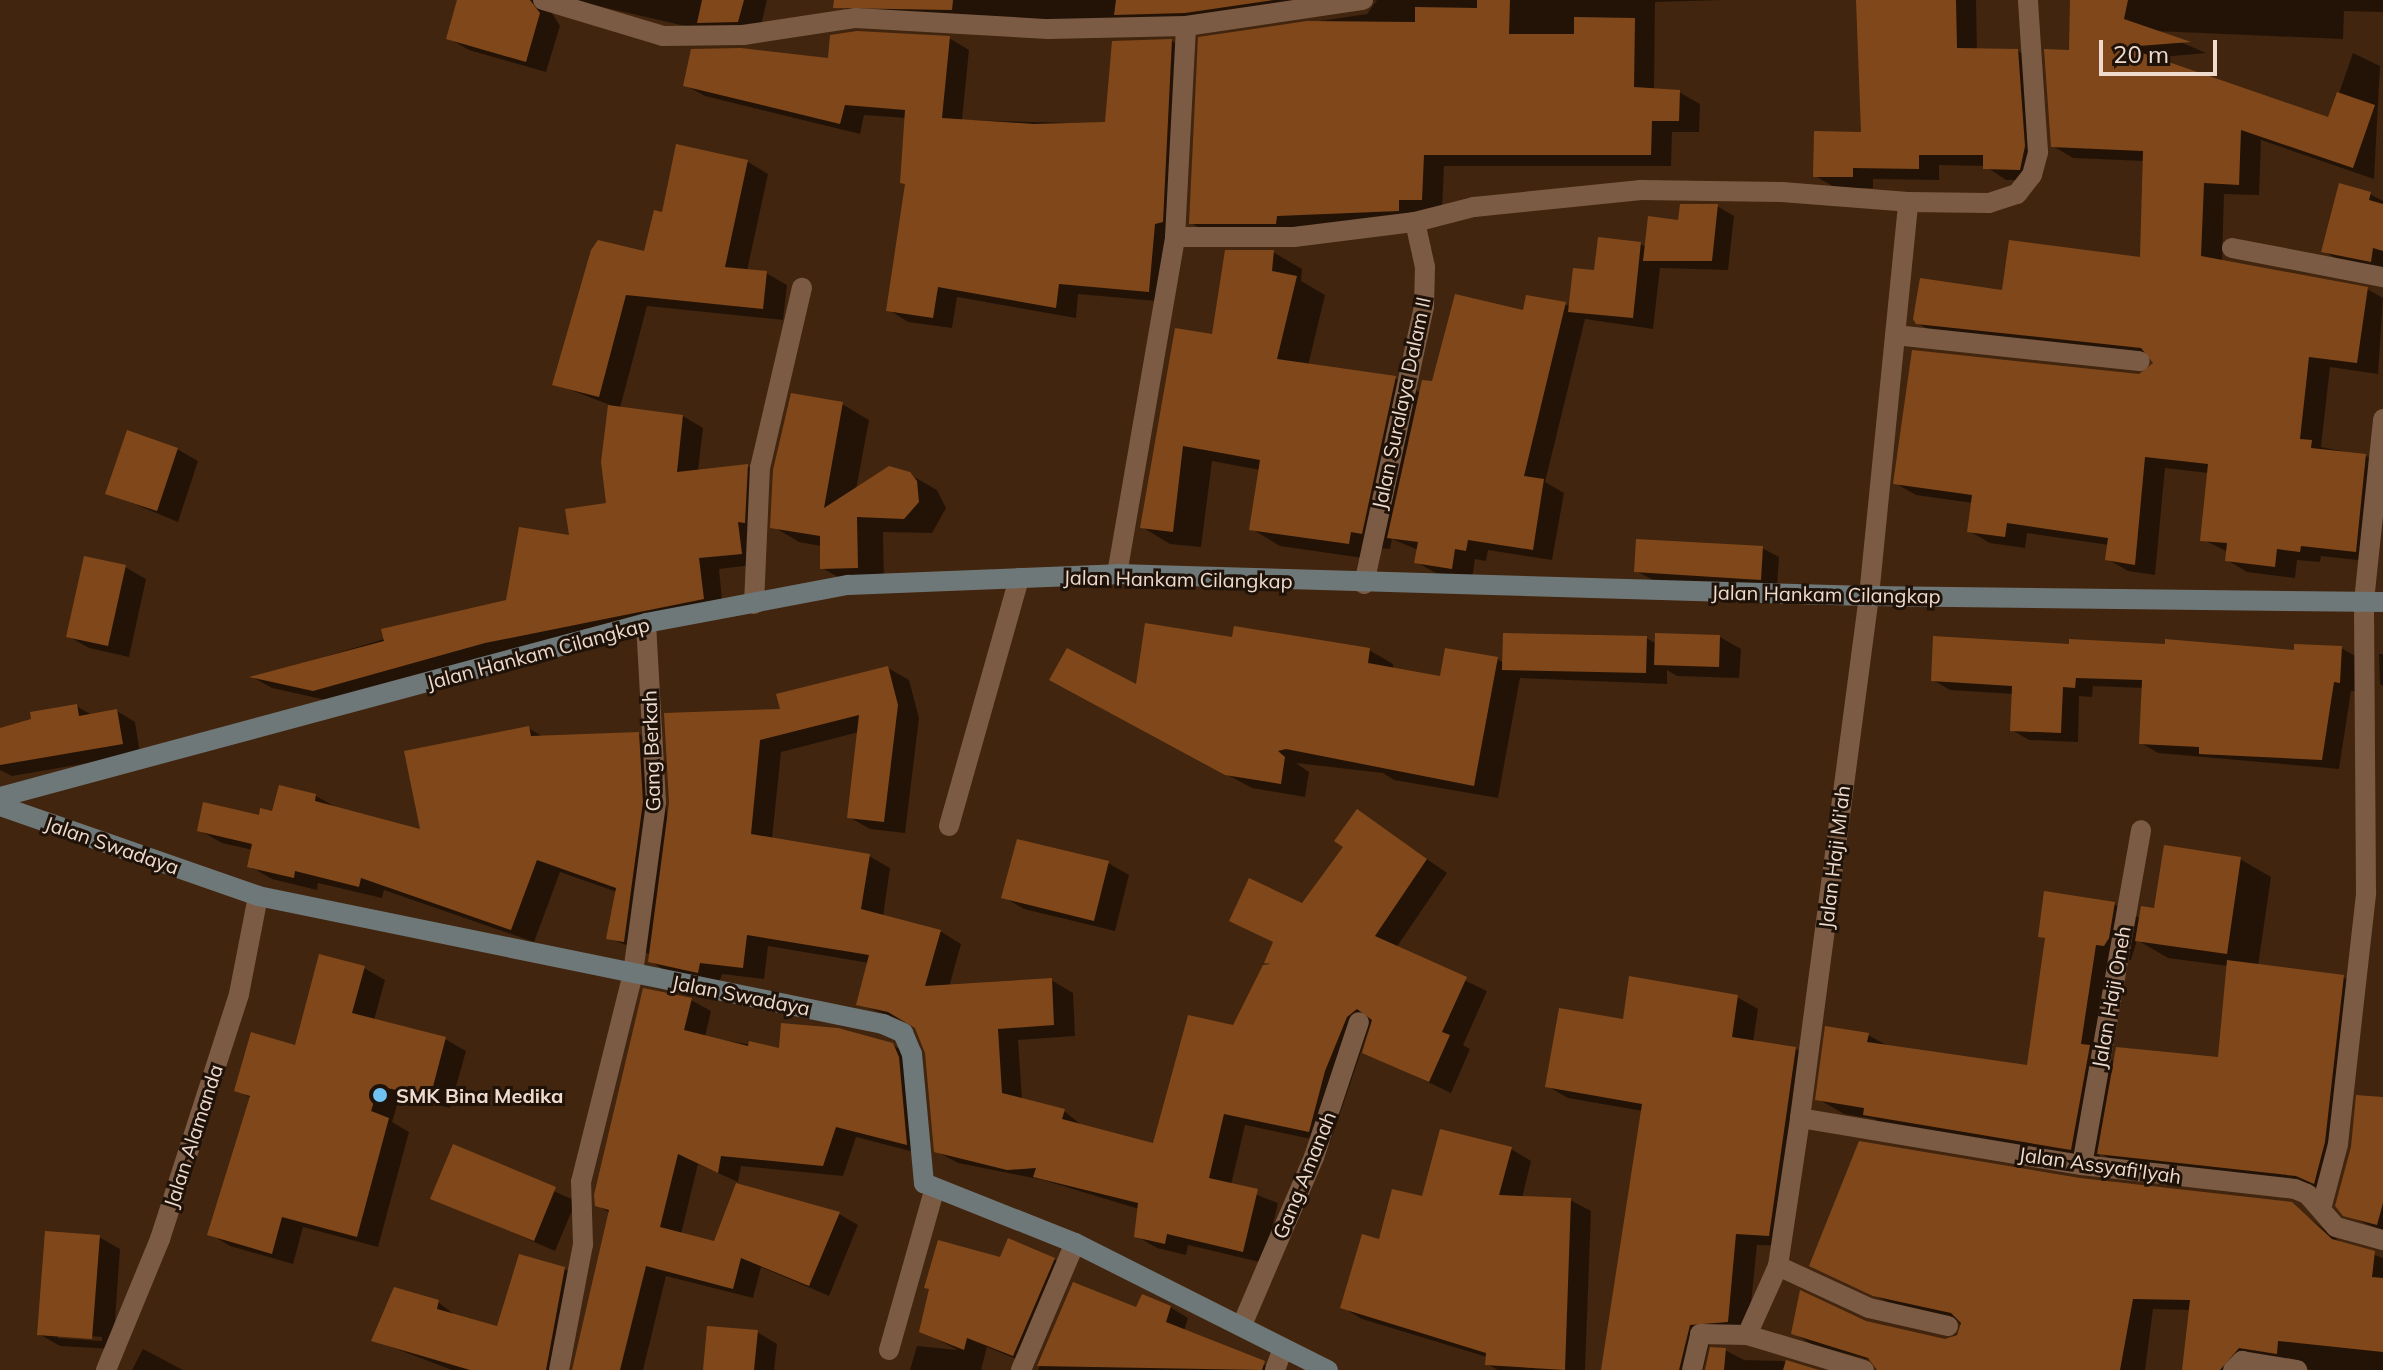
<!DOCTYPE html>
<style>
body{margin:0}
#map{position:relative;width:2383px;height:1370px;overflow:hidden;background:#42250e;font-family:Mulish,sans-serif}
div>[style]{position:absolute}
[style*='--x']{left:calc(var(--x)*1px);top:calc(var(--y)*1px);width:calc(var(--w)*1px);rotate:calc(var(--a)*1deg)}
.shadow>*{inset:0;background:#0007}
.building>*{inset:0;background:#80481a}
.street>*{height:20px;margin:-10px;padding:0 10px;transform-origin:10px;border-radius:10px;background:#7c5b44}
.secondary>*{height:20px;margin:-10px;padding:0 10px;transform-origin:10px;border-radius:10px;background:#6f7879}
.dots>*{width:22px;height:22px;translate:-50% -50%;box-sizing:border-box;border:4px solid #1f1209;border-radius:50%}
span{translate:-50% -50%;white-space:nowrap;text-align:center;line-height:1.15;-webkit-text-stroke:6px #1f1209;paint-order:stroke}
.street-label{font-size:20px;color:#eedbce}
.poi-label{font-size:20px;color:#eedbce;font-weight:700}
.left{translate:0 -50%;text-align:left}
.scale{position:absolute;left:2099px;top:40px;width:118px;height:36px;box-sizing:border-box;border:4px solid #eedbce;border-top:0;padding-left:10px;font-size:24px;line-height:28px;white-space:nowrap;color:#eedbce;-webkit-text-stroke:6px #1f1209;paint-order:stroke}
</style>
<div id="map">
<div class="shadow">
<i style="clip-path:polygon(459px 0,560px 0,550px 10px,560px 26px,546px 72px,469px 50px,448px 38px)"></i>
<i style="clip-path:polygon(572px 0,767px 0,759px 33px,716px 33px)"></i>
<i style="clip-path:polygon(843px 0,1724px 0,1655px 2px,1654px 91px,1679px 92px,1700px 104px,1699px 132px,1672px 132px,1671px 166px,1444px 166px,1442px 211px,1405px 224px,1297px 226px,1297px 235px,1211px 235px,1191px 223px,1200px 39px,1367px 14px,1377px 0,1207px 24px,863px 18px,842px 6px)"></i>
<i style="clip-path:polygon(1859px 0,1976px 0,1977px 50px,2018px 51px,2038px 63px,2040px 180px,2006px 180px,1985px 166px,1939px 165px,1939px 180px,1873px 179px,1873px 188px,1836px 188px,1815px 176px,1863px 134px)"></i>
<i style="clip-path:polygon(2072px 0,2383px 0,2383px 12px,2344px 11px,2343px 39px,2155px 31px,2206px 53px,2150px 58px,2330px 119px,2353px 53px,2380px 66px,2374px 179px,2261px 140px,2259px 195px,2224px 194px,2222px 262px,2367px 289px,2383px 298px,2378px 374px,2330px 367px,2321px 447px,2366px 456px,2383px 466px,2376px 562px,2321px 556px,2320px 562px,2297px 560px,2295px 578px,2247px 572px,2227px 560px,2228px 552px,2202px 539px,2209px 473px,2165px 468px,2155px 575px,2128px 571px,2107px 559px,2109px 545px,2027px 533px,2025px 548px,1990px 543px,1969px 531px,1973px 503px,1916px 495px,1895px 483px,2139px 376px,2156px 364px,2151px 358px,1939px 335px,1917px 323px,2004px 292px,2142px 259px,2145px 161px,2073px 158px,2053px 146px,2071px 52px)"></i>
<i style="clip-path:polygon(949px 38px,969px 50px,962px 120px,1106px 124px,1172px 41px,1191px 53px,1168px 302px,1078px 294px,1076px 318px,957px 297px,952px 328px,908px 322px,889px 310px,907px 185px,902px 182px,906px 118px,864px 115px,860px 134px,705px 96px,685px 85px)"></i>
<i style="clip-path:polygon(678px 147px,748px 162px,768px 174px,747px 271px,766px 273px,787px 285px,783px 320px,647px 306px,620px 408px,683px 416px,703px 428px,698px 471px,747px 466px,767px 477px,761px 564px,719px 569px,723px 610px,335px 702px,272px 688px,254px 678px,508px 602px,609px 504px,603px 462px,610px 405px,555px 384px,645px 254px,663px 214px)"></i>
<i style="clip-path:polygon(2370px 194px,2383px 201px,2383px 270px,2344px 263px,2323px 251px)"></i>
<i style="clip-path:polygon(1717px 206px,1734px 216px,1728px 270px,1660px 268px,1653px 329px,1585px 319px,1545px 482px,1564px 493px,1552px 560px,1488px 550px,1486px 561px,1475px 559px,1472px 579px,1436px 573px,1416px 562px,1418px 550px,1392px 539px,1390px 549px,1379px 548px,1377px 560px,1280px 546px,1252px 529px,1260px 470px,1212px 461px,1201px 547px,1170px 544px,1142px 527px,1213px 336px,1273px 252px,1302px 269px,1301px 281px,1325px 295px,1308px 366px,1395px 378px,1421px 393px,1525px 312px,1527px 297px,1571px 306px,1596px 273px,1640px 244px,1647px 247px,1680px 222px)"></i>
<i style="clip-path:polygon(842px 404px,869px 420px,856px 490px,909px 474px,937px 490px,946px 508px,932px 533px,883px 532px,884px 583px,849px 583px,822px 568px,821px 546px,799px 542px,772px 526px)"></i>
<i style="clip-path:polygon(177px 449px,198px 461px,178px 522px,108px 493px)"></i>
<i style="clip-path:polygon(1762px 548px,1779px 557px,1777px 588px,1653px 580px,1636px 571px)"></i>
<i style="clip-path:polygon(125px 567px,146px 579px,129px 657px,89px 648px,68px 636px)"></i>
<i style="clip-path:polygon(1720px 637px,1741px 649px,1739px 678px,1677px 676px,1667px 670px,1667px 684px,1520px 678px,1498px 798px,1394px 780px,1383px 773px,1296px 763px,1309px 772px,1305px 797px,1252px 788px,1076px 693px,1137px 687px,1234px 639px,1369px 650px,1393px 664px,1393px 670px,1441px 679px,1497px 659px,1504px 663px,1646px 638px,1657px 644px)"></i>
<i style="clip-path:polygon(2071px 647px,2296px 652px,2341px 648px,2368px 663px,2368px 692px,2351px 691px,2339px 769px,2158px 753px,2141px 743px,2144px 688px,2093px 686px,2092px 697px,2079px 696px,2078px 742px,2029px 740px,2012px 730px,2014px 694px,1950px 690px,1933px 680px)"></i>
<i style="clip-path:polygon(2379px 654px,2383px 654px,2383px 686px,2380px 684px)"></i>
<i style="clip-path:polygon(888px 668px,909px 680px,919px 718px,905px 833px,870px 829px,849px 817px,859px 732px,781px 752px,772px 839px,869px 856px,890px 868px,883px 917px,940px 931px,961px 944px,949px 987px,1051px 980px,1073px 993px,1075px 1036px,1018px 1040px,1022px 1100px,1064px 1111px,1084px 1127px,1154px 1145px,1274px 966px,1266px 962px,1275px 943px,1231px 920px,1302px 906px,1346px 846px,1358px 811px,1447px 873px,1396px 948px,1487px 991px,1463px 1045px,1470px 1049px,1451px 1093px,1365px 1052px,1369px 1028px,1330px 1143px,1245px 1125px,1231px 1185px,1278px 1203px,1264px 1263px,1188px 1245px,1186px 1255px,1157px 1248px,1136px 1236px,1139px 1209px,1043px 1180px,958px 1163px,936px 1151px,927px 1052px,917px 1026px,858px 1004px,869px 963px,768px 946px,764px 979px,722px 974px,719px 984px,671px 974px,650px 961px,649px 954px,608px 938px,617px 892px,560px 872px,534px 942px,384px 890px,382px 898px,318px 883px,317px 890px,272px 879px,249px 866px,253px 850px,222px 843px,199px 830px,261px 817px,316px 796px,339px 809px,423px 832px,528px 728px,545px 738px,639px 734px,661px 747px,668px 825px,782px 710px)"></i>
<i style="clip-path:polygon(76px 706px,94px 716px,117px 711px,135px 722px,140px 754px,12px 776px,0 770px,0 729px)"></i>
<i style="clip-path:polygon(evenodd,2240px 859px,2271px 877px,2258px 966px,2343px 977px,2363px 989px,2318px 1187px,2119px 1164px,2100px 1153px,2098px 1164px,1892px 1130px,1874px 1119px,1844px 1114px,1818px 1099px,1868px 1035px,1890px 1047px,2028px 1068px,2046px 939px,2040px 936px,2114px 904px,2141px 919px,2240px 859px,2137px 940px,2168px 958px,2228px 966px,2219px 1059px,2115px 1062px,2108px 1058px,2122px 959px,2131px 960px,2137px 940px)"></i>
<i style="clip-path:polygon(1108px 863px,1129px 875px,1115px 931px,1024px 909px,1004px 897px)"></i>
<i style="clip-path:polygon(364px 968px,385px 980px,374px 1020px,445px 1039px,466px 1051px,450px 1108px,400px 1096px,392px 1122px,409px 1132px,378px 1247px,303px 1227px,293px 1264px,230px 1246px,210px 1234px,251px 1098px,237px 1090px,296px 1047px)"></i>
<i style="clip-path:polygon(1737px 997px,1758px 1009px,1753px 1042px,1796px 1049px,1816px 1061px,1790px 1246px,1757px 1245px,1748px 1332px,1711px 1336px,1703px 1370px,1603px 1370px,1643px 1111px,1568px 1098px,1547px 1086px,1624px 1021px)"></i>
<i style="clip-path:polygon(evenodd,691px 1000px,711px 1011px,705px 1037px,781px 1050px,892px 1045px,913px 1056px,926px 1155px,856px 1137px,843px 1176px,741px 1166px,737px 1186px,839px 1214px,858px 1225px,829px 1296px,761px 1267px,753px 1298px,666px 1276px,643px 1370px,592px 1370px,610px 1213px,597px 1205px,691px 1000px,698px 1164px,738px 1182px,715px 1244px,681px 1234px,698px 1164px)"></i>
<i style="clip-path:polygon(2383px 1099px,2383px 1231px,2344px 1214px)"></i>
<i style="clip-path:polygon(454px 1147px,576px 1201px,555px 1251px,433px 1198px)"></i>
<i style="clip-path:polygon(1511px 1149px,1531px 1161px,1522px 1198px,1570px 1200px,1591px 1211px,1585px 1370px,1498px 1370px,1487px 1364px,1487px 1357px,1362px 1319px,1342px 1307px,1423px 1199px)"></i>
<i style="clip-path:polygon(2080px 1180px,2291px 1204px,2343px 1244px,2383px 1258px,2383px 1370px,2311px 1370px,2260px 1359px,2247px 1370px,2185px 1370px,2191px 1310px,2153px 1309px,2145px 1370px,1909px 1370px,1813px 1345px,1793px 1333px,1865px 1323px,1945px 1341px,1963px 1330px,1958px 1321px,1896px 1306px,1812px 1265px)"></i>
<i style="clip-path:polygon(evenodd,99px 1237px,120px 1249px,113px 1349px,60px 1346px,39px 1334px,99px 1237px,58px 1334px,102px 1337px,102px 1341px,58px 1338px,58px 1334px)"></i>
<i style="clip-path:polygon(1054px 1259px,1073px 1271px,1033px 1366px,987px 1347px,981px 1370px,910px 1370px,917px 1346px,958px 1350px,921px 1331px,1001px 1260px)"></i>
<i style="clip-path:polygon(565px 1269px,583px 1280px,566px 1370px,452px 1370px,373px 1340px,438px 1302px,456px 1316px,499px 1329px)"></i>
<i style="clip-path:polygon(1074px 1285px,1137px 1310px,1170px 1307px,1188px 1318px,1184px 1331px,1277px 1370px,1038px 1370px)"></i>
<i style="clip-path:polygon(757px 1332px,777px 1344px,774px 1370px,705px 1370px)"></i>
<i style="clip-path:polygon(143px 1349px,183px 1370px,132px 1370px)"></i>
<i style="clip-path:polygon(1725px 1350px,1744px 1360px,1783px 1361px,1812px 1370px,1707px 1370px)"></i>
</div>
<div class="building">
<i style="clip-path:polygon(457px 0,530px 0,540px 13px,526px 62px,446px 39px)"></i>
<i style="clip-path:polygon(702px 0,744px 0,738px 22px,697px 23px)"></i>
<i style="clip-path:polygon(834px 0,953px 0,952px 10px,833px 8px)"></i>
<i style="clip-path:polygon(1116px 0,1274px 0,1185px 13px,1114px 15px)"></i>
<i style="clip-path:polygon(1477px 0,1510px 0,1509px 34px,1574px 34px,1574px 17px,1635px 18px,1634px 87px,1680px 90px,1679px 121px,1652px 121px,1651px 155px,1424px 155px,1422px 200px,1399px 200px,1399px 211px,1277px 216px,1276px 224px,1189px 224px,1198px 37px,1307px 21px,1415px 22px,1415px 7px,1477px 8px)"></i>
<i style="clip-path:polygon(1856px 0,1956px 0,1957px 48px,2018px 49px,2025px 146px,2020px 170px,1983px 169px,1983px 155px,1919px 155px,1919px 169px,1853px 168px,1853px 177px,1813px 177px,1814px 131px,1861px 132px)"></i>
<i style="clip-path:polygon(2070px 0,2128px 0,2124px 19px,2191px 42px,2125px 47px,2328px 117px,2337px 92px,2375px 105px,2353px 168px,2241px 130px,2239px 185px,2204px 183px,2201px 256px,2368px 287px,2357px 363px,2309px 357px,2300px 439px,2312px 440px,2311px 448px,2366px 454px,2356px 552px,2301px 546px,2300px 552px,2277px 549px,2275px 567px,2225px 561px,2227px 543px,2200px 541px,2208px 464px,2145px 457px,2135px 565px,2105px 560px,2108px 538px,2007px 523px,2005px 537px,1967px 532px,1972px 495px,1893px 484px,1912px 350px,2139px 374px,2153px 363px,2141px 348px,1916px 324px,1913px 319px,1920px 278px,2002px 290px,2009px 240px,2140px 257px,2143px 151px,2051px 147px,2044px 49px,2069px 50px)"></i>
<i style="clip-path:polygon(857px 31px,950px 36px,942px 118px,1034px 124px,1105px 122px,1112px 41px,1172px 39px,1163px 222px,1155px 224px,1149px 292px,1059px 284px,1056px 308px,938px 287px,933px 318px,886px 311px,905px 184px,900px 183px,905px 110px,845px 105px,840px 124px,683px 86px,691px 49px,741px 48px,828px 58px,830px 35px)"></i>
<i style="clip-path:polygon(676px 144px,748px 160px,725px 267px,767px 271px,763px 309px,626px 295px,599px 397px,552px 385px,591px 250px,598px 240px,644px 251px,654px 210px,662px 212px)"></i>
<i style="clip-path:polygon(2339px 183px,2371px 192px,2369px 200px,2383px 204px,2383px 251px,2373px 248px,2371px 262px,2321px 252px)"></i>
<i style="clip-path:polygon(1680px 204px,1718px 204px,1712px 261px,1643px 261px,1648px 216px,1678px 220px)"></i>
<i style="clip-path:polygon(1598px 237px,1641px 242px,1633px 318px,1568px 312px,1573px 268px,1594px 270px)"></i>
<i style="clip-path:polygon(1225px 250px,1274px 250px,1272px 271px,1297px 276px,1277px 359px,1396px 376px,1362px 534px,1351px 532px,1349px 544px,1249px 530px,1260px 460px,1183px 446px,1173px 532px,1140px 528px,1175px 328px,1212px 334px)"></i>
<i style="clip-path:polygon(1455px 294px,1523px 310px,1526px 295px,1566px 302px,1524px 476px,1544px 479px,1533px 550px,1468px 540px,1466px 551px,1455px 549px,1452px 569px,1414px 563px,1418px 542px,1387px 538px,1422px 380px,1432px 381px)"></i>
<i style="clip-path:polygon(791px 393px,843px 402px,824px 508px,889px 466px,910px 472px,917px 481px,919px 502px,904px 519px,857px 517px,858px 568px,820px 569px,820px 536px,770px 528px,773px 470px)"></i>
<i style="clip-path:polygon(608px 405px,683px 415px,677px 472px,748px 464px,745px 523px,738px 522px,742px 554px,699px 558px,704px 599px,485px 643px,313px 691px,249px 677px,384px 641px,381px 629px,506px 600px,519px 527px,569px 535px,565px 509px,606px 503px,601px 462px)"></i>
<i style="clip-path:polygon(127px 430px,178px 448px,157px 511px,105px 494px)"></i>
<i style="clip-path:polygon(1636px 539px,1763px 546px,1761px 580px,1634px 572px)"></i>
<i style="clip-path:polygon(84px 556px,126px 565px,108px 646px,66px 637px)"></i>
<i style="clip-path:polygon(1145px 623px,1232px 637px,1234px 626px,1370px 648px,1368px 663px,1440px 676px,1445px 648px,1498px 657px,1474px 786px,1286px 749px,1278px 751px,1285px 757px,1281px 784px,1225px 775px,1049px 680px,1067px 648px,1136px 684px)"></i>
<i style="clip-path:polygon(1503px 633px,1647px 636px,1646px 673px,1502px 670px)"></i>
<i style="clip-path:polygon(1655px 633px,1720px 635px,1719px 667px,1654px 665px)"></i>
<i style="clip-path:polygon(1933px 636px,2069px 644px,2069px 639px,2165px 644px,2165px 639px,2294px 650px,2294px 644px,2342px 646px,2340px 683px,2334px 682px,2322px 760px,2199px 754px,2199px 747px,2139px 744px,2142px 680px,2076px 678px,2075px 688px,2063px 687px,2061px 733px,2010px 731px,2012px 686px,1931px 681px)"></i>
<i style="clip-path:polygon(888px 666px,898px 705px,884px 822px,847px 818px,859px 715px,760px 740px,751px 834px,870px 854px,861px 909px,941px 930px,925px 986px,1052px 978px,1054px 1025px,998px 1029px,1002px 1093px,1065px 1109px,1062px 1119px,1153px 1143px,1188px 1015px,1233px 1025px,1263px 965px,1271px 964px,1264px 963px,1273px 942px,1229px 921px,1249px 878px,1302px 903px,1343px 847px,1334px 841px,1357px 809px,1427px 859px,1375px 936px,1467px 977px,1442px 1032px,1450px 1035px,1429px 1082px,1362px 1053px,1372px 1020px,1357px 1009px,1347px 1017px,1325px 1071px,1309px 1132px,1224px 1114px,1209px 1178px,1258px 1189px,1243px 1252px,1167px 1234px,1165px 1244px,1134px 1237px,1138px 1203px,1033px 1177px,1036px 1168px,1007px 1170px,934px 1152px,925px 1053px,915px 1028px,888px 1012px,856px 1005px,869px 955px,747px 935px,743px 968px,700px 963px,698px 973px,648px 962px,669px 803px,664px 713px,780px 709px,776px 694px)"></i>
<i style="clip-path:polygon(77px 704px,79px 716px,117px 709px,123px 744px,0 765px,0 728px,31px 719px,30px 712px)"></i>
<i style="clip-path:polygon(529px 726px,531px 736px,639px 732px,643px 802px,624px 942px,606px 939px,616px 888px,537px 860px,511px 930px,361px 878px,359px 887px,295px 871px,294px 878px,247px 867px,252px 844px,197px 831px,203px 802px,259px 815px,260px 808px,272px 811px,279px 785px,316px 794px,315px 801px,420px 829px,404px 751px)"></i>
<i style="clip-path:polygon(1017px 839px,1109px 861px,1094px 921px,1001px 898px)"></i>
<i style="clip-path:polygon(2164px 845px,2241px 857px,2227px 954px,2135px 941px,2141px 906px,2154px 908px)"></i>
<i style="clip-path:polygon(2044px 891px,2115px 902px,2109px 938px,2104px 946px,2096px 945px,2081px 1044px,2090px 1045px,2071px 1150px,1863px 1115px,1864px 1108px,1815px 1100px,1825px 1026px,1869px 1033px,1867px 1042px,2027px 1065px,2045px 938px,2038px 937px)"></i>
<i style="clip-path:polygon(319px 954px,365px 966px,352px 1013px,446px 1037px,430px 1098px,379px 1086px,371px 1111px,389px 1118px,357px 1237px,282px 1217px,272px 1254px,207px 1235px,250px 1096px,234px 1091px,251px 1032px,295px 1045px)"></i>
<i style="clip-path:polygon(2227px 960px,2344px 975px,2325px 1142px,2314px 1184px,2296px 1176px,2097px 1154px,2116px 1047px,2218px 1057px)"></i>
<i style="clip-path:polygon(1629px 976px,1738px 995px,1732px 1037px,1796px 1047px,1769px 1236px,1736px 1234px,1728px 1322px,1690px 1325px,1679px 1370px,1601px 1370px,1642px 1104px,1545px 1087px,1559px 1008px,1623px 1019px)"></i>
<i style="clip-path:polygon(643px 988px,692px 998px,684px 1030px,748px 1046px,749px 1041px,779px 1048px,781px 1023px,838px 1028px,893px 1043px,899px 1057px,907px 1145px,836px 1127px,823px 1166px,721px 1156px,718px 1173px,678px 1154px,660px 1227px,714px 1241px,736px 1183px,840px 1212px,809px 1286px,741px 1258px,733px 1289px,646px 1266px,620px 1370px,572px 1370px,609px 1210px,595px 1206px,594px 1195px)"></i>
<i style="clip-path:polygon(2356px 1095px,2383px 1097px,2383px 1203px,2377px 1225px,2343px 1216px,2335px 1206px,2351px 1147px)"></i>
<i style="clip-path:polygon(1440px 1129px,1512px 1147px,1499px 1195px,1571px 1198px,1565px 1370px,1485px 1365px,1486px 1353px,1340px 1308px,1362px 1234px,1379px 1239px,1392px 1189px,1422px 1196px)"></i>
<i style="clip-path:polygon(1859px 1141px,2080px 1178px,2292px 1202px,2332px 1239px,2375px 1251px,2372px 1277px,2383px 1278px,2383px 1352px,2278px 1341px,2277px 1354px,2239px 1348px,2220px 1370px,2182px 1370px,2190px 1300px,2133px 1299px,2120px 1370px,1877px 1370px,1868px 1358px,1791px 1334px,1800px 1290px,1866px 1321px,1945px 1339px,1957px 1335px,1961px 1323px,1951px 1313px,1873px 1296px,1809px 1266px)"></i>
<i style="clip-path:polygon(453px 1144px,556px 1187px,534px 1241px,430px 1199px)"></i>
<i style="clip-path:polygon(45px 1231px,100px 1235px,92px 1339px,37px 1335px)"></i>
<i style="clip-path:polygon(1008px 1238px,1055px 1258px,1013px 1356px,967px 1338px,964px 1350px,919px 1332px,929px 1289px,924px 1288px,938px 1240px,1000px 1257px)"></i>
<i style="clip-path:polygon(519px 1254px,565px 1267px,546px 1370px,470px 1370px,371px 1341px,394px 1287px,439px 1300px,437px 1309px,497px 1326px)"></i>
<i style="clip-path:polygon(1073px 1282px,1136px 1307px,1142px 1294px,1171px 1306px,1166px 1322px,1265px 1361px,1262px 1370px,1037px 1366px)"></i>
<i style="clip-path:polygon(707px 1326px,758px 1330px,754px 1370px,703px 1370px)"></i>
<i style="clip-path:polygon(1710px 1347px,1726px 1348px,1724px 1370px,1705px 1370px)"></i>
<i style="clip-path:polygon(1786px 1360px,1819px 1370px,1783px 1370px)"></i>
</div>
<div class="street">
<i style="--x:543;--y:0;--w:125;--a:16.7"></i>
<i style="--x:663;--y:36;--w:80;--a:-0.7"></i>
<i style="--x:743;--y:35;--w:114;--a:-8.6"></i>
<i style="--x:856;--y:18;--w:193;--a:3.3"></i>
<i style="--x:1049;--y:29;--w:137;--a:-1.3"></i>
<i style="--x:1175;--y:237;--w:119;--a:0"></i>
<i style="--x:1294;--y:237;--w:122;--a:-7.1"></i>
<i style="--x:1415;--y:222;--w:61;--a:-14.3"></i>
<i style="--x:1474;--y:207;--w:168;--a:-5.8"></i>
<i style="--x:1641;--y:190;--w:141;--a:0.8"></i>
<i style="--x:1782;--y:192;--w:126;--a:4.5"></i>
<i style="--x:2232;--y:248;--w:154;--a:10.9"></i>
<i style="--x:1895;--y:335;--w:246;--a:6.1"></i>
<i style="--x:1117;--y:574;--w:342;--a:-80.2"></i>
<i style="--x:1175;--y:237;--w:211;--a:-87"></i>
<i style="--x:1186;--y:26;--w:179;--a:-8.4"></i>
<i style="--x:1364;--y:584;--w:283;--a:-77.8"></i>
<i style="--x:1424;--y:307;--w:40;--a:-88.6"></i>
<i style="--x:1425;--y:267;--w:46;--a:-102.5"></i>
<i style="--x:754;--y:604;--w:136;--a:-87.5"></i>
<i style="--x:760;--y:468;--w:185;--a:-76.9"></i>
<i style="--x:949;--y:826;--w:258;--a:-74.2"></i>
<i style="--x:1800;--y:1118;--w:286;--a:9.5"></i>
<i style="--x:2082;--y:1165;--w:214;--a:6.4"></i>
<i style="--x:2295;--y:1189;--w:13;--a:23"></i>
<i style="--x:2307;--y:1194;--w:44;--a:48.7"></i>
<i style="--x:2336;--y:1227;--w:49;--a:15.5"></i>
<i style="--x:2082;--y:1165;--w:340;--a:-80"></i>
<i style="--x:2321;--y:1209;--w:67;--a:-75.3"></i>
<i style="--x:2338;--y:1144;--w:253;--a:-83.6"></i>
<i style="--x:2366;--y:893;--w:292;--a:-90.4"></i>
<i style="--x:2364;--y:601;--w:183;--a:-84"></i>
<i style="--x:1778;--y:1266;--w:100;--a:24.8"></i>
<i style="--x:1869;--y:1308;--w:81;--a:12.8"></i>
<i style="--x:1242;--y:1325;--w:183;--a:-66.8"></i>
<i style="--x:1314;--y:1157;--w:142;--a:-71.6"></i>
<i style="--x:1747;--y:1335;--w:76;--a:-65.8"></i>
<i style="--x:1778;--y:1266;--w:150;--a:-81.5"></i>
<i style="--x:1800;--y:1118;--w:527;--a:-82.47"></i>
<i style="--x:1869;--y:596;--w:396;--a:-84.3"></i>
<i style="--x:1908;--y:202;--w:81;--a:0.7"></i>
<i style="--x:1989;--y:203;--w:29;--a:-18"></i>
<i style="--x:2017;--y:194;--w:24;--a:-52"></i>
<i style="--x:2032;--y:175;--w:24;--a:-75"></i>
<i style="--x:2038;--y:152;--w:152;--a:-93.8"></i>
<i style="--x:889;--y:1350;--w:165;--a:-74.2"></i>
<i style="--x:106;--y:1370;--w:142;--a:-67.6"></i>
<i style="--x:160;--y:1239;--w:257;--a:-72.1"></i>
<i style="--x:239;--y:994;--w:100;--a:-79"></i>
<i style="--x:559;--y:1370;--w:128;--a:-79.2"></i>
<i style="--x:583;--y:1244;--w:62;--a:-91.8"></i>
<i style="--x:581;--y:1182;--w:215;--a:-76"></i>
<i style="--x:633;--y:973;--w:173;--a:-82.3"></i>
<i style="--x:656;--y:802;--w:179;--a:-93.2"></i>
<i style="--x:1021;--y:1370;--w:138;--a:-67"></i>
<i style="--x:1275;--y:1370;--w:20;--a:-70"></i>
<i style="--x:1692;--y:1370;--w:37;--a:-77"></i>
<i style="--x:1700;--y:1334;--w:47;--a:1.2"></i>
<i style="--x:1747;--y:1335;--w:122;--a:16.7"></i>
<i style="--x:2233;--y:1370;--w:13;--a:-45"></i>
<i style="--x:2242;--y:1361;--w:56;--a:9.3"></i>
</div>
<div class="secondary">
<i style="--x:0;--y:797;--w:669;--a:-15.07"></i>
<i style="--x:646;--y:623;--w:206;--a:-10.7"></i>
<i style="--x:848;--y:585;--w:269;--a:-2.3"></i>
<i style="--x:1117;--y:574;--w:752;--a:1.68"></i>
<i style="--x:1869;--y:596;--w:514;--a:0.67"></i>
<i style="--x:0;--y:806;--w:273;--a:19.2"></i>
<i style="--x:258;--y:896;--w:638;--a:11.57"></i>
<i style="--x:883;--y:1024;--w:22;--a:24"></i>
<i style="--x:903;--y:1033;--w:23;--a:67"></i>
<i style="--x:912;--y:1054;--w:130;--a:84.7"></i>
<i style="--x:924;--y:1183;--w:162;--a:21.7"></i>
<i style="--x:1075;--y:1243;--w:283;--a:26.7"></i>
</div>
<div class="dots">
<i style="left:380px;top:1095px;background:#6fc2f4"></i>
</div>
<div class="street-label">
<span style="left:1401px;top:403px;rotate:-78deg">Jalan Suralaya Dalam II</span>
<span style="left:1178px;top:579px;rotate:1deg">Jalan Hankam Cilangkap</span>
<span style="left:1826px;top:594px;rotate:1deg">Jalan Hankam Cilangkap</span>
<span style="left:538px;top:653px;rotate:-15deg">Jalan Hankam Cilangkap</span>
<span style="left:651px;top:751px;rotate:-92deg">Gang Berkah</span>
<span style="left:112px;top:845px;rotate:19deg">Jalan Swadaya</span>
<span style="left:1834px;top:857px;rotate:-83deg">Jalan Haji Mi'ah</span>
<span style="left:741px;top:995px;rotate:11deg">Jalan Swadaya</span>
<span style="left:2111px;top:997px;rotate:-80deg">Jalan Haji Oneh</span>
<span style="left:193px;top:1136px;rotate:-72deg">Jalan Alamanda</span>
<span style="left:2100px;top:1165px;rotate:8deg">Jalan Assyafi'Iyah</span>
<span style="left:1304px;top:1175px;rotate:-68deg">Gang Amanah</span>
</div>
<div class="poi-label">
<span class="left" style="left:396px;top:1095px">SMK Bina Medika</span>
</div>
<div class="scale">20 m</div>
</div>
